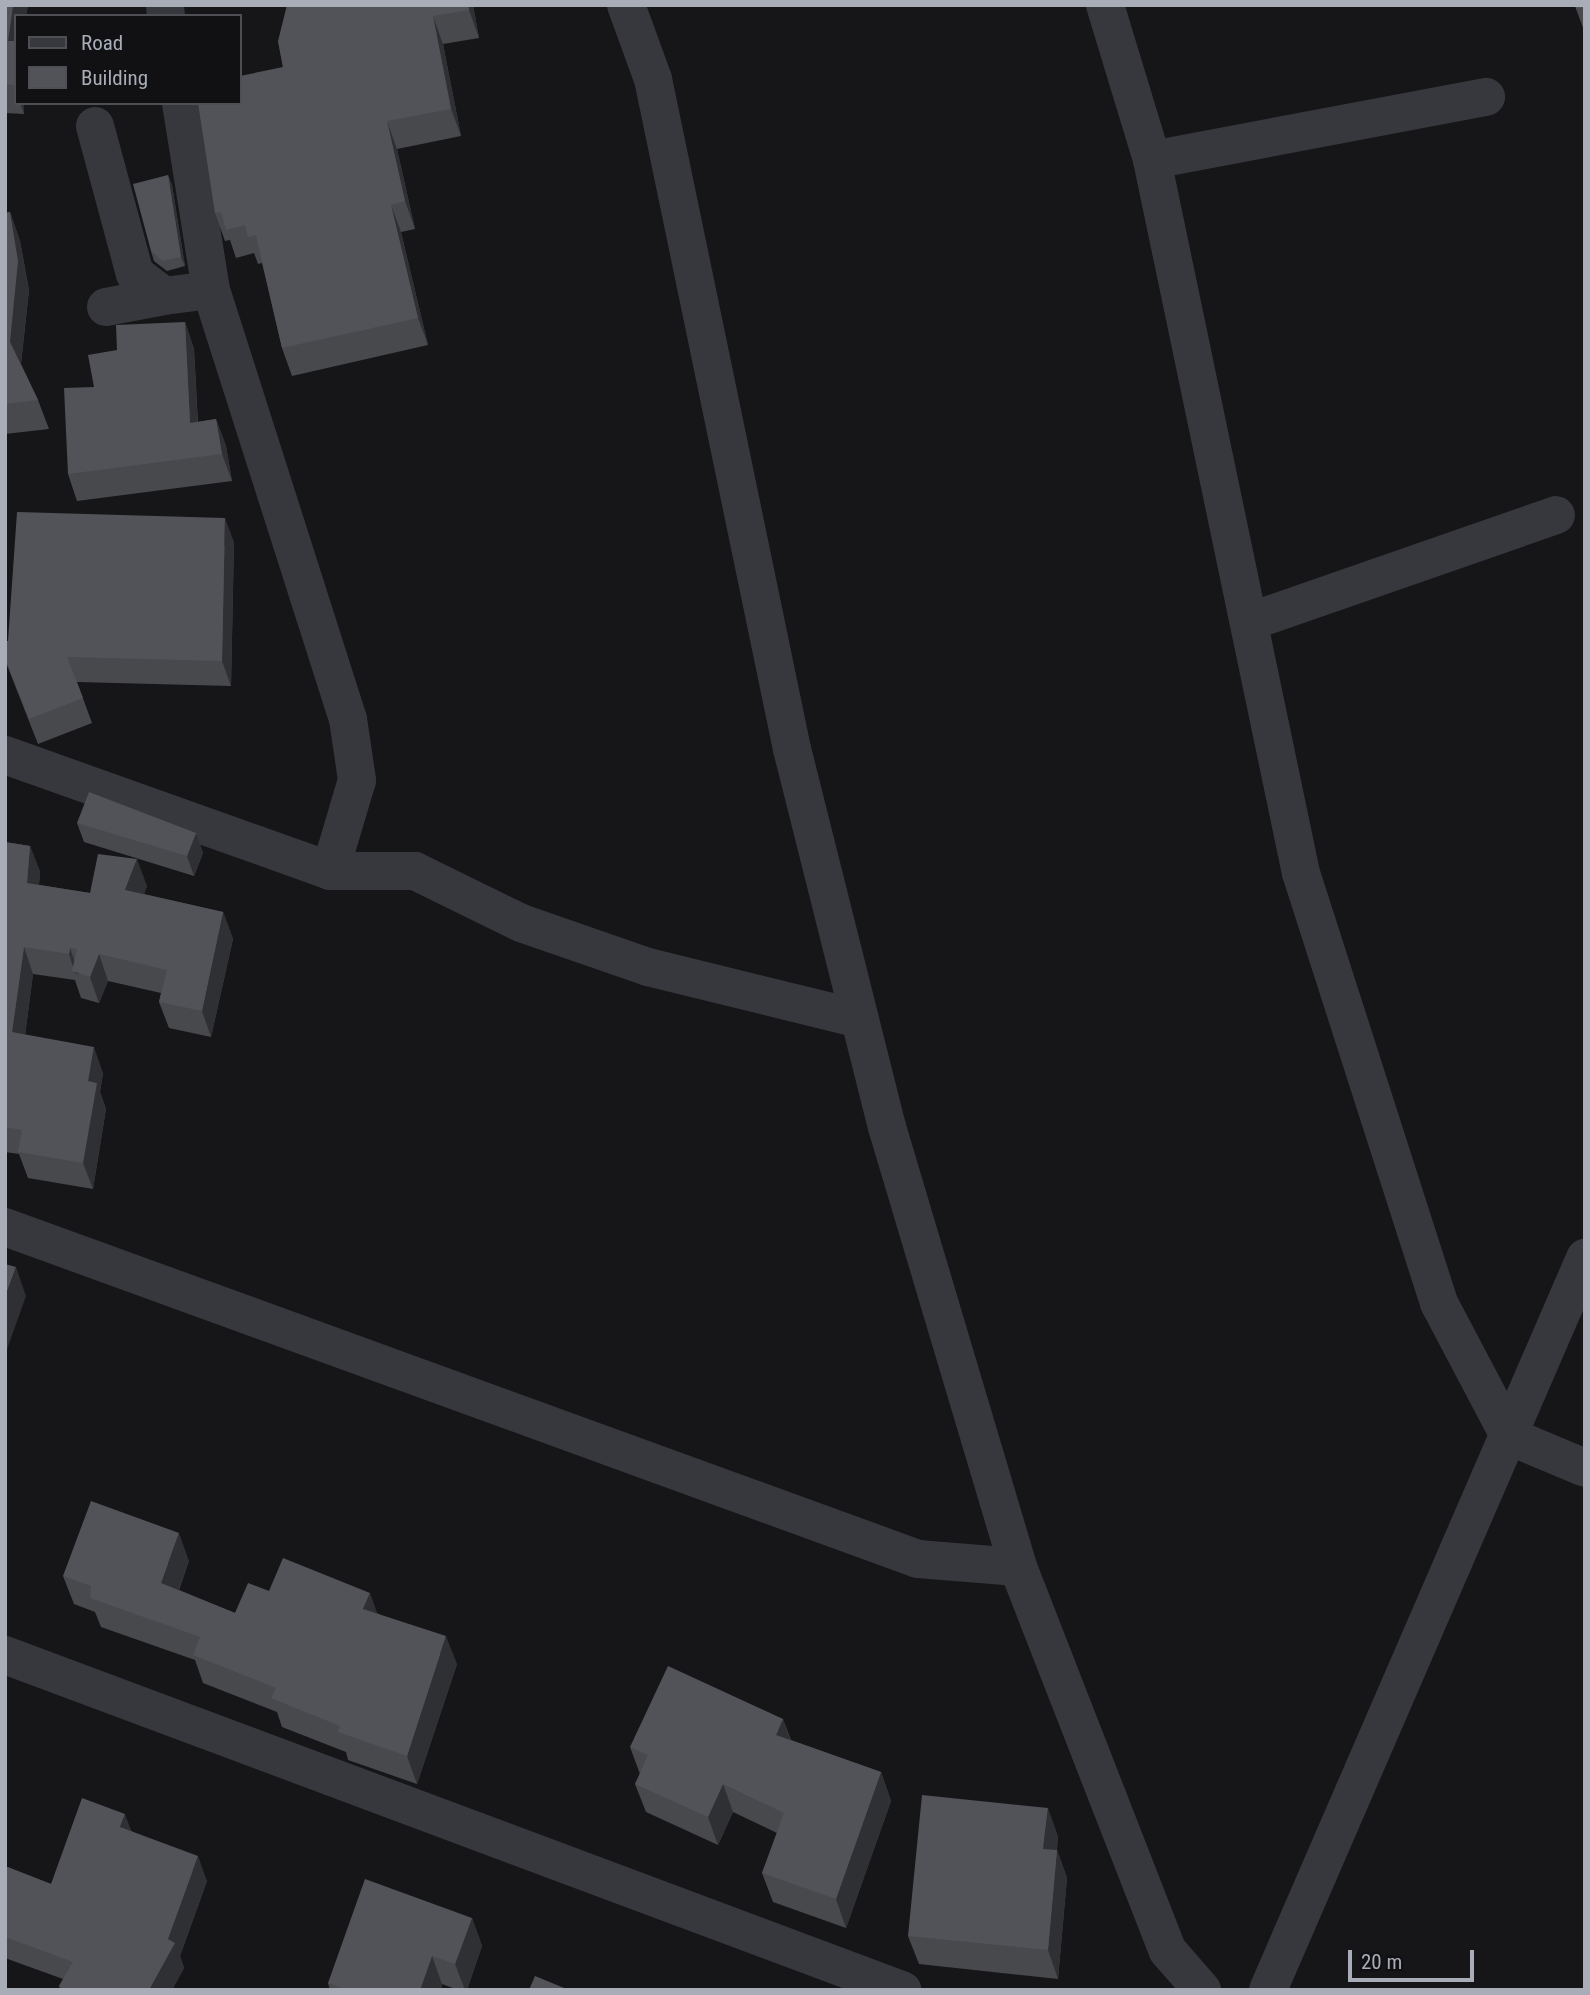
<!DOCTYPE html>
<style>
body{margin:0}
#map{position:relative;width:1590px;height:1995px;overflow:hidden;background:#161618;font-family:"Roboto Condensed",sans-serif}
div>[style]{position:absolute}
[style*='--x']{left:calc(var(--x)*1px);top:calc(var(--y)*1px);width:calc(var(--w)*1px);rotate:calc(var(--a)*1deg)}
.minor>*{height:38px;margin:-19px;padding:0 19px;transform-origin:19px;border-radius:19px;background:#37383d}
.wall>*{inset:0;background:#47494d}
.shaded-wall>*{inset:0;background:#2f3033}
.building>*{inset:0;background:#525359}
span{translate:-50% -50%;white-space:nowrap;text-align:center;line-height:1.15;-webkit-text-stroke:5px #111113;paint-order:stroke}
.frame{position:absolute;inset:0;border:7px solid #a8adb8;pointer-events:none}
.legend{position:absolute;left:14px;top:14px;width:228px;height:91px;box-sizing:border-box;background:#111113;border:2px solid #4d4f55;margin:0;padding:9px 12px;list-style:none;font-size:21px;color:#a8adb8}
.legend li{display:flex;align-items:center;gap:14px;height:35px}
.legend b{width:35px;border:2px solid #4d4f55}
.scale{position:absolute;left:1348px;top:1950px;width:126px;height:32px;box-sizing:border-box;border:4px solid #a8adb8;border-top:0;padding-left:9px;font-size:21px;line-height:24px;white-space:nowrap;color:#a8adb8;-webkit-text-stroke:5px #111113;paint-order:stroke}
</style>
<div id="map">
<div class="minor">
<i style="--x:165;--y:5;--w:11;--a:85"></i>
<i style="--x:626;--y:5;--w:79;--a:70"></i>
<i style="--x:653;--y:79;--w:684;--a:78.28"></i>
<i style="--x:792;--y:749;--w:390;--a:75.9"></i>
<i style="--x:887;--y:1127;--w:459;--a:73.4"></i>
<i style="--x:1018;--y:1567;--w:412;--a:68.7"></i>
<i style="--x:1168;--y:1951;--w:52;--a:48.9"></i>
<i style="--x:1105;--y:5;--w:162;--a:73.1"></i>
<i style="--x:1152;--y:160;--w:728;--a:78.2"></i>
<i style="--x:1301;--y:873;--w:452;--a:72.2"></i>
<i style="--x:1439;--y:1303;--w:150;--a:62.2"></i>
<i style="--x:1509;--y:1436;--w:82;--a:22.8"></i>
<i style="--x:181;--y:103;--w:189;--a:80.9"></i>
<i style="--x:211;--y:290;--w:450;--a:72.3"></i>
<i style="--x:348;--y:719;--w:62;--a:81.6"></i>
<i style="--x:357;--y:780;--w:95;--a:106.5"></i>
<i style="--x:95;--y:126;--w:153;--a:74.9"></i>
<i style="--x:135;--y:274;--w:36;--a:37"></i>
<i style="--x:164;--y:296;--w:47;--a:-7.3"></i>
<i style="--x:1152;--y:160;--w:340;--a:-10.7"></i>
<i style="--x:106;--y:307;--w:59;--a:-10.7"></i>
<i style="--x:1249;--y:622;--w:325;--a:-19.2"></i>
<i style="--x:5;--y:755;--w:345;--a:19.6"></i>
<i style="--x:330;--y:871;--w:85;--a:0"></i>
<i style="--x:415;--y:871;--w:118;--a:26.1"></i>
<i style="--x:521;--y:923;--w:134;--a:19.1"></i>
<i style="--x:648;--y:967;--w:218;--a:13.8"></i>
<i style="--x:5;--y:1227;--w:971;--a:19.98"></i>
<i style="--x:918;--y:1559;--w:100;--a:4.6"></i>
<i style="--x:5;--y:1655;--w:958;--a:20.48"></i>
<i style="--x:1268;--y:1990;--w:798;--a:-66.58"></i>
</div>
<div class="wall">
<i style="clip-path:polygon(5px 5px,28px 5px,26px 16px,16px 16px,16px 103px,24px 103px,24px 114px,5px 113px)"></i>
<i style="clip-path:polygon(473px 5px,479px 38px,443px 44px,461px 136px,397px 149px,415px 229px,401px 232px,428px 345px,292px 376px,282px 348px,262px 263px,258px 264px,254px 253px,236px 258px,230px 240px,225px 241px,215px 213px,283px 67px,278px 41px)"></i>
<i style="clip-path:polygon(1585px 5px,1585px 33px,1576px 9px)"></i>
<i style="clip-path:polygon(168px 175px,172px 185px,185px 266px,167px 271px,154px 261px,151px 251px)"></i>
<i style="clip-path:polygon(10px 212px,20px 241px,29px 290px,21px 364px,38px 400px,49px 429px,5px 434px,5px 213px)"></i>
<i style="clip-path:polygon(185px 322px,194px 349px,198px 422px,216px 419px,226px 446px,232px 481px,77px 501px,68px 474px,94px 387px,117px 350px)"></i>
<i style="clip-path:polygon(234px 542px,231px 686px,77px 682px,92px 723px,38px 744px,5px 660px,5px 641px,8px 641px)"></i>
<i style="clip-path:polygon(77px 823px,196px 833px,203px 853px,194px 876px,84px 842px)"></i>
<i style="clip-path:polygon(5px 842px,30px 846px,40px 872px,39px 885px,90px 893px,147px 886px,144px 894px,223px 912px,233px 939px,211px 1037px,169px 1028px,159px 1002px,161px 993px,108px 981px,99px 1003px,81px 998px,75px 980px,33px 974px,25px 1035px,103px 1073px,100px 1092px,106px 1109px,93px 1189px,28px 1178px,19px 1154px,5px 1152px)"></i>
<i style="clip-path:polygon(189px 1561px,179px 1590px,235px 1613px,269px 1591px,377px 1613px,457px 1664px,417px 1784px,348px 1760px,346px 1752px,282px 1727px,277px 1712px,203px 1683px,195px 1660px,101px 1627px,95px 1612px,74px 1604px,63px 1576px)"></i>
<i style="clip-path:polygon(783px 1719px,791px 1740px,881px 1772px,891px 1801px,846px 1928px,773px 1902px,762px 1873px,777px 1833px,733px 1812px,718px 1845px,646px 1812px,635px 1784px,640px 1774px,630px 1747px)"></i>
<i style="clip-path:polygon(131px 1831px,207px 1881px,180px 1956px,184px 1968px,172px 1990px,60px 1990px,59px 1986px,63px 1979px,5px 1958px,5px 1866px,51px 1884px)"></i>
<i style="clip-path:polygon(1058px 1836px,1057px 1850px,1067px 1878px,1058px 1979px,919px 1964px,908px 1936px)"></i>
<i style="clip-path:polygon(472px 1918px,482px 1946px,467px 1990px,458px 1990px,442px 1984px,441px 1990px,330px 1990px,328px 1983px)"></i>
</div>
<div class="shaded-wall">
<i style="clip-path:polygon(13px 5px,28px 5px,26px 16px,16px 16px,16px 91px,14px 85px,8px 41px)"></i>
<i style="clip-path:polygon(468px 5px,473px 5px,479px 38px,469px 10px)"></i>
<i style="clip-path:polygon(433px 16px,443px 44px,461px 136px,451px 109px)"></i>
<i style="clip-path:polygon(20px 103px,24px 103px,24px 114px)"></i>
<i style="clip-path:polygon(387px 121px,397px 149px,415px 229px,405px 201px)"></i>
<i style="clip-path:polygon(168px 175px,172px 185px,185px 266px,181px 257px)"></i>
<i style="clip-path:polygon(391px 205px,401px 232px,428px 345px,418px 318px)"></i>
<i style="clip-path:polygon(10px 212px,20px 241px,29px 290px,20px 371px,10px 342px)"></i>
<i style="clip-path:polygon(185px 322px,194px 349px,199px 450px,190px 423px)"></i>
<i style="clip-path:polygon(216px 419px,226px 446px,232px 481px,222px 454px)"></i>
<i style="clip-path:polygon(225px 518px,234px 542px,231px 686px,222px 661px)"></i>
<i style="clip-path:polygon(196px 833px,203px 853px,194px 876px,187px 856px)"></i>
<i style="clip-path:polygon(30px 846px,40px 872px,37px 910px,27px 883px)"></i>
<i style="clip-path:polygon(137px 859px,147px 886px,135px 916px,125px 890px)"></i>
<i style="clip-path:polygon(223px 912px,233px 939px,211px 1037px,202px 1011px)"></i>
<i style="clip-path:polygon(24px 947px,33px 974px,22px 1059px,12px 1032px)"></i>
<i style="clip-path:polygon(70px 948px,79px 974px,75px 973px,69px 954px)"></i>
<i style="clip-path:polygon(99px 954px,108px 981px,99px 1003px,90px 977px)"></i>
<i style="clip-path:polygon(94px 1047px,103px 1073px,100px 1092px,106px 1109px,93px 1189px,83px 1163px,88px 1081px)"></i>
<i style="clip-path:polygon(16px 1267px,26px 1296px,5px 1355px,5px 1297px)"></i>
<i style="clip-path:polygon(179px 1533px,189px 1561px,171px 1611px,161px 1583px)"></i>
<i style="clip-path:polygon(370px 1593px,380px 1621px,363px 1609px)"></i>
<i style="clip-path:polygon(446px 1636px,457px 1664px,417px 1784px,407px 1756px)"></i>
<i style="clip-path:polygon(783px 1719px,793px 1748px,776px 1735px)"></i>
<i style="clip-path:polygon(881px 1772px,891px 1801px,846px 1928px,836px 1899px)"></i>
<i style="clip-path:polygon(723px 1784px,733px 1812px,718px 1845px,708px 1817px)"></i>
<i style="clip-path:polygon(1048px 1808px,1058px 1836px,1054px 1877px,1043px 1849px)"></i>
<i style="clip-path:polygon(125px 1814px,134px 1838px,120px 1827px)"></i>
<i style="clip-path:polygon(1057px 1850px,1067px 1878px,1058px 1979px,1048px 1950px)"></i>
<i style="clip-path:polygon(198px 1856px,207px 1881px,180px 1956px,184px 1968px,172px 1990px,149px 1990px)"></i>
<i style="clip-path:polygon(472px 1918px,482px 1946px,467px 1990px,465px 1990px,455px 1964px)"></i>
<i style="clip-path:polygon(432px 1956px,442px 1984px,441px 1990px,420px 1990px)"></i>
</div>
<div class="building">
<i style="clip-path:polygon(5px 5px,13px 5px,8px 41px,15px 41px,14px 85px,5px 84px)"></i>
<i style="clip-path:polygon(287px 5px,468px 5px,469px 10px,433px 16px,451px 109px,387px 121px,405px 201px,391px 205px,418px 318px,282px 348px,256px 235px,248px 237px,245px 225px,226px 230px,221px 212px,215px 213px,198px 103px,240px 103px,240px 76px,283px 67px,278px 41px)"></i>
<i style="clip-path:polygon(1575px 5px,1585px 5px,1585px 7px,1576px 9px)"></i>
<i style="clip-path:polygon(168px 175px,181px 257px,163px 261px,151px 251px,133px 184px)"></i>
<i style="clip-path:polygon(10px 212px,18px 261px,10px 342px,38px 400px,5px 404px,5px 213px)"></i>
<i style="clip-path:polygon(185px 322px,190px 423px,216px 419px,222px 454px,68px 474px,64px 388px,94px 387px,88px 355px,117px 350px,116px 325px)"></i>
<i style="clip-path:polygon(17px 512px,225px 518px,222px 661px,67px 657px,83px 698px,29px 719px,5px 658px,5px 641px,8px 641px)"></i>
<i style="clip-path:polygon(89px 792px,196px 833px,187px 856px,77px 823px)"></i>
<i style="clip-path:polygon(5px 842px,30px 846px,27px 883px,90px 893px,98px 854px,137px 859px,125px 890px,223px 912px,202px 1011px,159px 1002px,167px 970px,99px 954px,90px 977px,72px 971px,77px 949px,70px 948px,69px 954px,24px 947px,12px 1032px,94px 1047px,88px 1081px,97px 1083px,83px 1163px,18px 1152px,22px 1130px,5px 1127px)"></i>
<i style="clip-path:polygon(5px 1264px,16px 1267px,5px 1297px)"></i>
<i style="clip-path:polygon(91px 1501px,179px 1533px,161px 1583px,235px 1613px,248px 1583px,269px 1591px,283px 1558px,370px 1593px,363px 1609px,446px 1636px,407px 1756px,338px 1732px,340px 1726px,271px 1698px,276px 1688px,193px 1655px,200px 1637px,90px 1598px,91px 1586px,63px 1576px)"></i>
<i style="clip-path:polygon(668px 1666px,783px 1719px,776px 1735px,881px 1772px,836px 1899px,762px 1873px,784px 1813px,723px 1784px,708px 1817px,635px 1784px,648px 1755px,630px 1747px)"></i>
<i style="clip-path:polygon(922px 1795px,1048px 1808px,1043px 1849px,1057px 1850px,1048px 1950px,908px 1936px)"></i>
<i style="clip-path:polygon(82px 1798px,125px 1814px,120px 1827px,198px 1856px,168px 1939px,175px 1943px,149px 1990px,65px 1990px,59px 1986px,73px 1962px,5px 1937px,5px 1866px,51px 1884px)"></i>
<i style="clip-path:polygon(365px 1879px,472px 1918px,455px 1964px,432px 1956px,420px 1990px,347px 1990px,328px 1983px)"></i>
<i style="clip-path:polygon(535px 1976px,569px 1990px,529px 1990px)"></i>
</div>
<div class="frame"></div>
<ul class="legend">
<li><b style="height:9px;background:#37383d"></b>Road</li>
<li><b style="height:19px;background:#525359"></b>Building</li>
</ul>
<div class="scale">20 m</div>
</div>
